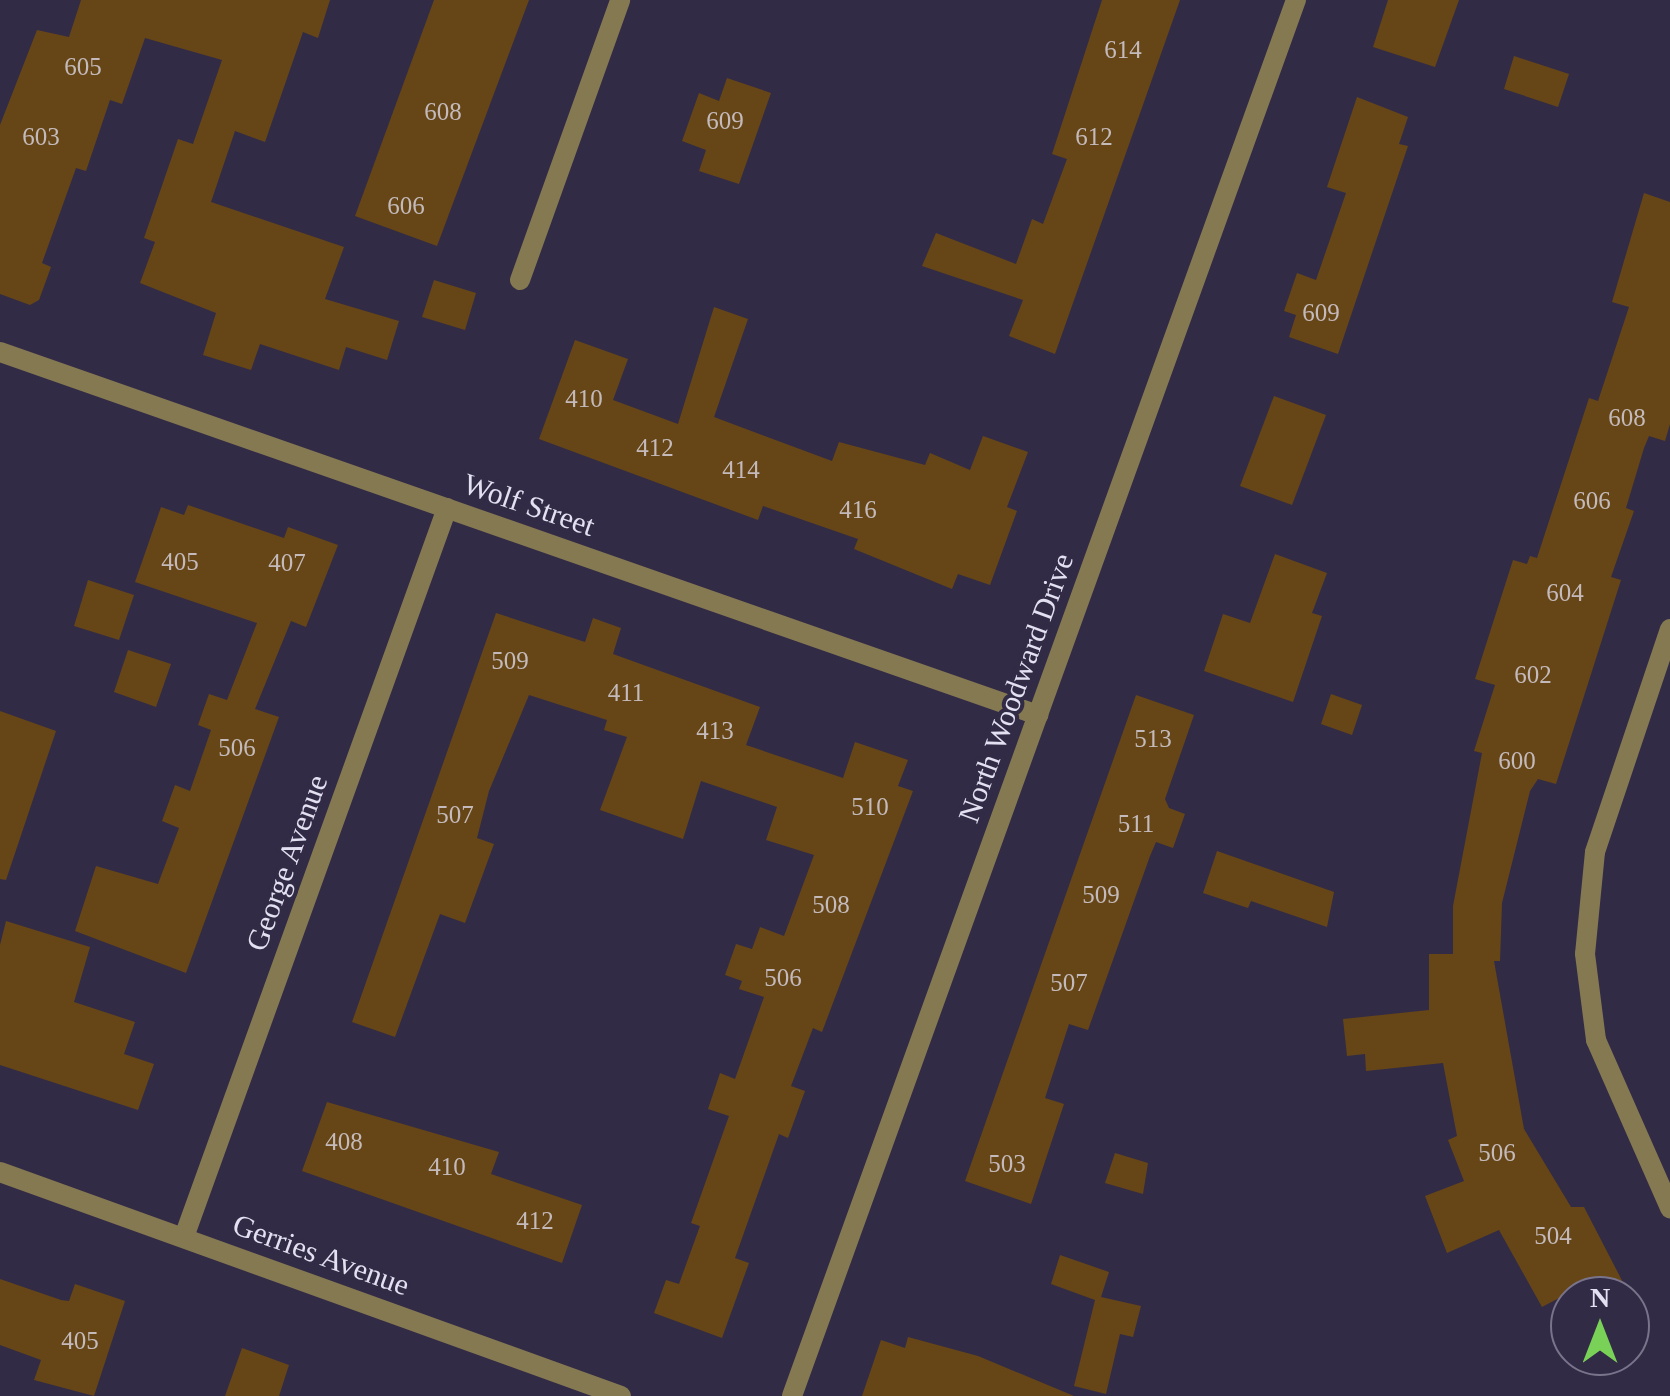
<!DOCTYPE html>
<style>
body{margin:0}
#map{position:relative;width:1670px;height:1396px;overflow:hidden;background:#322b46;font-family:"Times New Roman",serif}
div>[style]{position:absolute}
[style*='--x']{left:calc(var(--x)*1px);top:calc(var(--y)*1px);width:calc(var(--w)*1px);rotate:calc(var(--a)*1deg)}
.building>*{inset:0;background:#664616}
.street>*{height:20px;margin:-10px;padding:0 10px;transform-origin:10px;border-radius:10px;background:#857952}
span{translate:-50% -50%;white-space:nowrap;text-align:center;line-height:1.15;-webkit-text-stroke:8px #322b46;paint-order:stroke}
.number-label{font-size:25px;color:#c4babb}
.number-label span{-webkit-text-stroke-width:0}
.street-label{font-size:30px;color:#e3e0f2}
.north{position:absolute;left:1550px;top:1276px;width:100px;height:100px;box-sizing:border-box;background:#322b46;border:2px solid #79738b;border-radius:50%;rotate:0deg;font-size:28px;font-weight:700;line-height:40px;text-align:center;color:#e3e0f2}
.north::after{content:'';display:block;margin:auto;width:35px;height:45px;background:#7ad157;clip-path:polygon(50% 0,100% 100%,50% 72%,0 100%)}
</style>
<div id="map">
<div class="building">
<i style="clip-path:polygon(81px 0,330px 0,318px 38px,303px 32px,265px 142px,235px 131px,211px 202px,344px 247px,325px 299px,399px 321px,387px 360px,346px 347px,339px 370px,260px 344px,251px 370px,203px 355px,216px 313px,140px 283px,155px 242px,144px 238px,178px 139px,193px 144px,222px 60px,145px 38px,122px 104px,110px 100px,86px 171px,76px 168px,42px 263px,51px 267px,39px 300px,30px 305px,0 294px,0 125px,37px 30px,69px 37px)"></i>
<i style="clip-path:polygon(434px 0,529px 0,437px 246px,355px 216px)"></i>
<i style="clip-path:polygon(1102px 0,1180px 0,1055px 354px,1009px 336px,1023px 300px,922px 266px,936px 233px,1016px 264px,1032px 219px,1043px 224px,1067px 159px,1052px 154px)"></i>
<i style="clip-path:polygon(1388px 0,1459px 0,1435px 67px,1373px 47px)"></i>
<i style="clip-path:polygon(1514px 56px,1569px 74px,1558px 107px,1504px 89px)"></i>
<i style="clip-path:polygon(727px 78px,771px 93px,739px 184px,699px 171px,706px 150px,682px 141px,699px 93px,719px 101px)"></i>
<i style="clip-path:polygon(1357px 97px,1408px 117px,1399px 144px,1408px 146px,1338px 354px,1289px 337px,1296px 315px,1284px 311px,1297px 273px,1316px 280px,1346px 193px,1327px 187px)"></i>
<i style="clip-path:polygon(1644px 193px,1670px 202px,1670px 424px,1665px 441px,1649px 436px,1644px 448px,1626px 508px,1634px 511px,1611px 577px,1621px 580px,1556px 784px,1538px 779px,1530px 791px,1502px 903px,1500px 961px,1494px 961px,1524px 1129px,1571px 1207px,1584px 1207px,1630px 1296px,1563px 1296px,1542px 1307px,1499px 1230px,1447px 1253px,1425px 1196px,1464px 1181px,1448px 1140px,1457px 1136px,1443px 1063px,1366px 1071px,1365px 1054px,1347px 1056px,1343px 1019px,1429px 1010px,1429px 954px,1453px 954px,1453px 906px,1482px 753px,1474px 751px,1495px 685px,1475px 679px,1513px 560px,1527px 564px,1530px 556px,1537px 558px,1589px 398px,1598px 401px,1629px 307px,1612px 302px)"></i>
<i style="clip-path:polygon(434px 280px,476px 293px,465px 330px,422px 317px)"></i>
<i style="clip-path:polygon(714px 307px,748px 319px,714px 417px,832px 461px,839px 442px,925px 465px,930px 453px,970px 470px,983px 436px,1028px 452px,1007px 507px,1017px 511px,990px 585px,958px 574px,952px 589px,854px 549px,858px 539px,763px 506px,758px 520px,539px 439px,575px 340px,628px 359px,613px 400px,678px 424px)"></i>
<i style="clip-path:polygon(1274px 396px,1326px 415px,1292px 505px,1240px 486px)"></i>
<i style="clip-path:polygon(188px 505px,284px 538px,288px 527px,338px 545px,306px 627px,291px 621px,255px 709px,279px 717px,186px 973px,75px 931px,96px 866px,158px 884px,179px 828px,162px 821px,175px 785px,190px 791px,211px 730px,198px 725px,209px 694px,227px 700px,257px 623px,135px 582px,161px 507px,184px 515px)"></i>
<i style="clip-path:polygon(1275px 554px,1327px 573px,1312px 613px,1322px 616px,1293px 702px,1204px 671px,1223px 614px,1250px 623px)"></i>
<i style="clip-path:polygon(88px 580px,134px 595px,119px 640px,74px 626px)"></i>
<i style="clip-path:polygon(496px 613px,585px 642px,593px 618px,621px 628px,613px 654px,760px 707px,746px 745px,843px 778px,855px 742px,908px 760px,898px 786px,913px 791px,822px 1032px,813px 1028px,791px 1086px,805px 1091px,788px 1138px,779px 1134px,735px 1258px,749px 1263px,722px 1338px,654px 1313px,666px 1280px,679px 1284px,700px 1226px,691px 1223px,729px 1116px,708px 1109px,720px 1073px,735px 1079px,764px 997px,739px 989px,742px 981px,725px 975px,736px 944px,752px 949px,760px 927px,784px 936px,814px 855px,766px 840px,777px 807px,701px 781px,683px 839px,600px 810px,627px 737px,604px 730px,607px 720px,529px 695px,489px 791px,477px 838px,494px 844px,465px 923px,440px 914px,395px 1037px,352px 1022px)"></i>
<i style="clip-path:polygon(128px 650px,171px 664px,156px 707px,114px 692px)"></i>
<i style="clip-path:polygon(1331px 694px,1362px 705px,1352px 735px,1321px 724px)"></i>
<i style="clip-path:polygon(1136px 695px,1194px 715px,1165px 799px,1169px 808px,1185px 814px,1173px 848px,1156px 842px,1150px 856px,1088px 1030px,1069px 1024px,1045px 1098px,1064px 1104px,1031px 1204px,965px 1181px)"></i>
<i style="clip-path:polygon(0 711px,56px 731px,6px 880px,0 879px)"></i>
<i style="clip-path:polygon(1217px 851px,1334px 892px,1327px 927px,1251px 901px,1248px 908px,1203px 893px)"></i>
<i style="clip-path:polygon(6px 921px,90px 947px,74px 1002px,135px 1022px,124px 1054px,154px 1064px,138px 1110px,0 1065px,0 945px)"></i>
<i style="clip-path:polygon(327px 1102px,499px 1152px,491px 1174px,582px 1205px,562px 1263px,302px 1171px)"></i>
<i style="clip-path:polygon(1115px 1153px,1148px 1163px,1143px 1194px,1105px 1183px)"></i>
<i style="clip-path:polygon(1060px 1255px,1109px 1272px,1101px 1297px,1141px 1306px,1133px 1337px,1120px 1334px,1106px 1394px,1074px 1386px,1095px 1300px,1051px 1284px)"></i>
<i style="clip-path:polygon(0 1279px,61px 1300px,69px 1301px,75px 1284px,125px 1301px,94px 1396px,34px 1380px,41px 1360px,0 1345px)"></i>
<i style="clip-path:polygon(908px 1337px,978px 1356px,1074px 1396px,862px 1396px,881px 1340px,905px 1348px)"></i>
<i style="clip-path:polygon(242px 1348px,289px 1365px,279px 1396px,225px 1396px)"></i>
</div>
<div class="street">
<i style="--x:520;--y:280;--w:297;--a:-70.3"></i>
<i style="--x:0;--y:352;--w:1100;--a:19.28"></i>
<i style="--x:1670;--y:629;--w:235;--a:108.6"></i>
<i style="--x:1595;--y:852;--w:102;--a:95.6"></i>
<i style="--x:1585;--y:954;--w:87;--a:82.7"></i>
<i style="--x:1596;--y:1040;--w:184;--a:66.2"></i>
<i style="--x:0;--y:1172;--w:660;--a:19.83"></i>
<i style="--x:184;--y:1237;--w:775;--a:-70.16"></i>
<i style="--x:792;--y:1396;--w:1484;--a:-70.15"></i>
</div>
<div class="number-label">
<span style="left:1123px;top:50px">614</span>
<span style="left:83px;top:67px">605</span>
<span style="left:443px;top:112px">608</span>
<span style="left:725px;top:121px">609</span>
<span style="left:41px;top:137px">603</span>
<span style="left:1094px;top:137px">612</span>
<span style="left:406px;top:206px">606</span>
<span style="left:1321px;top:313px">609</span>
<span style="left:584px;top:399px">410</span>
<span style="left:1627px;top:418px">608</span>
<span style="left:655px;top:448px">412</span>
<span style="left:741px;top:470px">414</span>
<span style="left:1592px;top:501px">606</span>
<span style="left:858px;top:510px">416</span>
<span style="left:180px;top:562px">405</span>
<span style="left:287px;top:563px">407</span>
<span style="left:1565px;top:593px">604</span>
<span style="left:510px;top:661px">509</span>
<span style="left:1533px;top:675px">602</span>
<span style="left:626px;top:693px">411</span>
<span style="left:715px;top:731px">413</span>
<span style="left:1153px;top:739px">513</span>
<span style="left:237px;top:748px">506</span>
<span style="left:1517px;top:761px">600</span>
<span style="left:870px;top:807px">510</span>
<span style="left:455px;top:815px">507</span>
<span style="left:1136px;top:824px">511</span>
<span style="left:1101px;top:895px">509</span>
<span style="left:831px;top:905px">508</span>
<span style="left:783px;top:978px">506</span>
<span style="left:1069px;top:983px">507</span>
<span style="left:344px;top:1142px">408</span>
<span style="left:1497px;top:1153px">506</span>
<span style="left:1007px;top:1164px">503</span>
<span style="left:447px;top:1167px">410</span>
<span style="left:535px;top:1221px">412</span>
<span style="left:1553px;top:1236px">504</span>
<span style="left:80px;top:1341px">405</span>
</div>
<div class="street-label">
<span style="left:529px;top:505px;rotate:19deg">Wolf Street</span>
<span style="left:1016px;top:688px;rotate:-70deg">North Woodward Drive</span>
<span style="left:287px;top:863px;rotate:-70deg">George Avenue</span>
<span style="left:321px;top:1255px;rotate:20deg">Gerries Avenue</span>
</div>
<div class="north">N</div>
</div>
